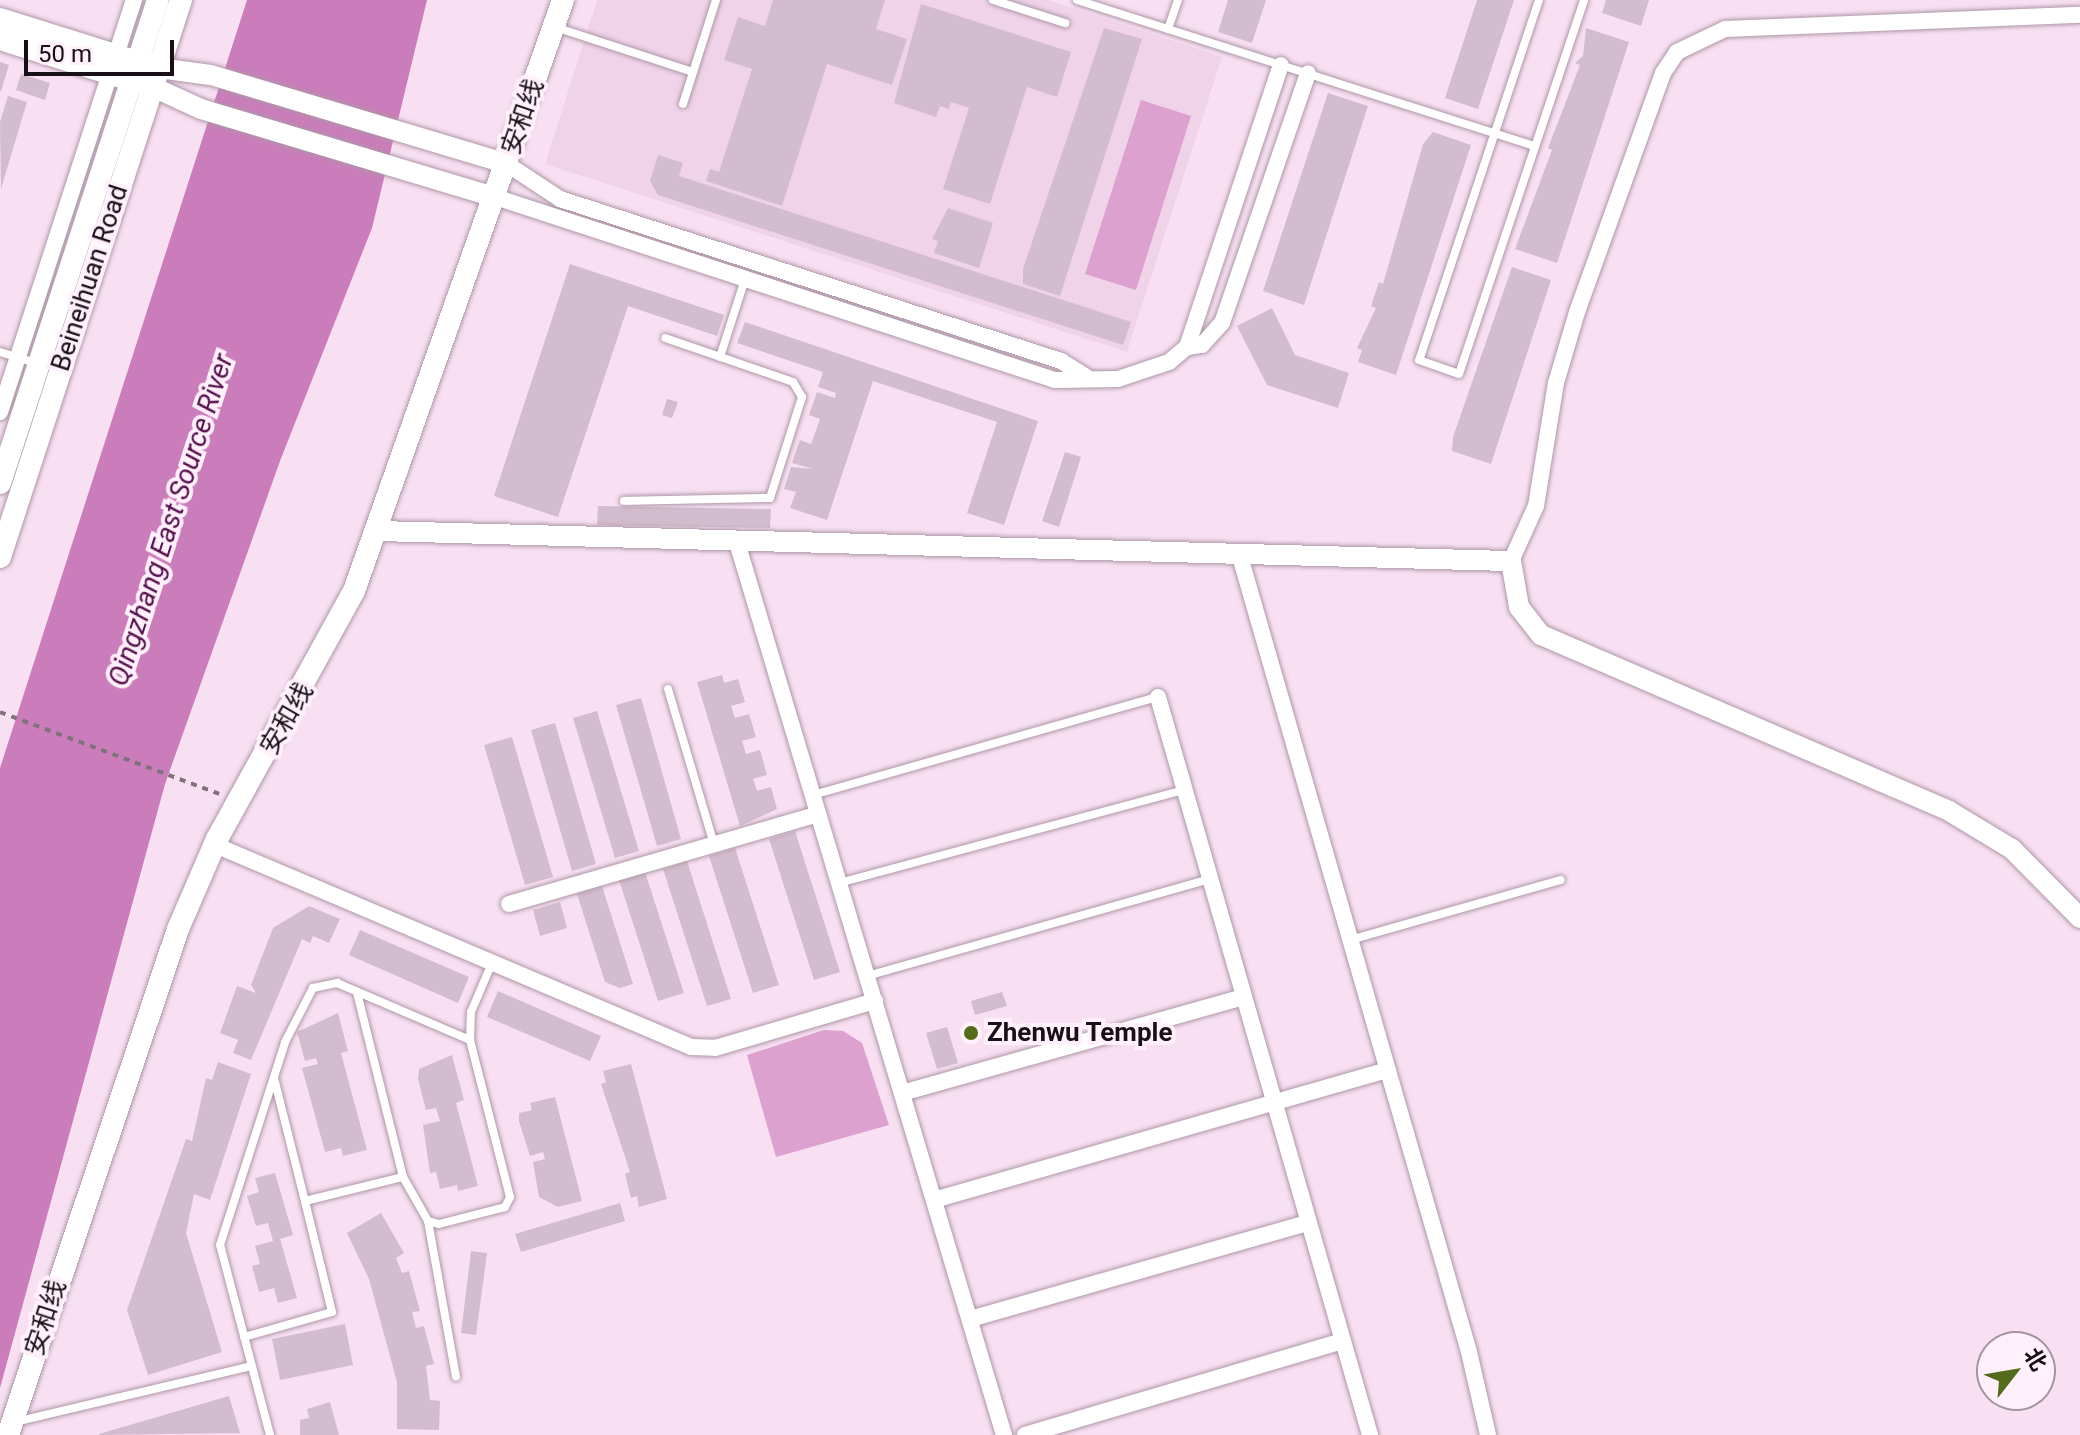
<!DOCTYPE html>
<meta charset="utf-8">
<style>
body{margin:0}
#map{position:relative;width:2080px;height:1435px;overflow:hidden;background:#f8e0f2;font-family:Roboto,"Noto Sans SC",sans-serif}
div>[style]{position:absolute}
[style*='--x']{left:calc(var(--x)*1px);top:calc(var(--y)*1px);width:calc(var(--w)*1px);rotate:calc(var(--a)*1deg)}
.built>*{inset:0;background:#f1d3e9}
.green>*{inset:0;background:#dca1ce}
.water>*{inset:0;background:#ca7dba}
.building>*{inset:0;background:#d3bccd}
.path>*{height:4px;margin-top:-2px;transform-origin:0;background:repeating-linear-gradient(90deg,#80717d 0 6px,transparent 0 12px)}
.roads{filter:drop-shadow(0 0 2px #ad97a7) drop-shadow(0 0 2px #ad97a7)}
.service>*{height:8px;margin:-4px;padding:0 4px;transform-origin:4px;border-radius:4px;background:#fff}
.minor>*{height:16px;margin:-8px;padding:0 8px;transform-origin:8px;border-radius:8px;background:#fff}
.tertiary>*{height:20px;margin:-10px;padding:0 10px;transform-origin:10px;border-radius:10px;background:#fff}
.secondary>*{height:22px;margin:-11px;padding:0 11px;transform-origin:11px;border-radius:11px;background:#fff}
.dots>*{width:22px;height:22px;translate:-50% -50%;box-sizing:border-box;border:4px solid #fff0fb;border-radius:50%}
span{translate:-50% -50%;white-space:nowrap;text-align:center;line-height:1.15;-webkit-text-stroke:8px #fff0fb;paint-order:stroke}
.street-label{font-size:26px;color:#181016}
.poi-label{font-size:26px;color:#181016;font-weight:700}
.left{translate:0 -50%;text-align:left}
.water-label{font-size:28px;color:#56114c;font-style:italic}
.north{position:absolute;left:1976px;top:1331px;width:80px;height:80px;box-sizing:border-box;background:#fff0fb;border:2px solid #a3969f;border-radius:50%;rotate:59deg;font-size:22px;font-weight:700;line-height:32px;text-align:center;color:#181016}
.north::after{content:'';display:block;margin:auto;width:28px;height:36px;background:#536b1b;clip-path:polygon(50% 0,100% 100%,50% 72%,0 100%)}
.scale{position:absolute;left:24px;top:40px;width:150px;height:36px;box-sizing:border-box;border:4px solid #181016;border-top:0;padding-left:10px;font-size:24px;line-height:28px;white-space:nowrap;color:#181016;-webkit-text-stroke:6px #fff0fb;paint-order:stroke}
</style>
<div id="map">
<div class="built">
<i style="clip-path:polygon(597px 0,1048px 0,1222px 57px,1127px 352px,545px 164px)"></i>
</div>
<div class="green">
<i style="clip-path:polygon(1141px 100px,1191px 116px,1136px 290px,1085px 274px)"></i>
<i style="clip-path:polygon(824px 1030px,843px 1031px,862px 1043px,889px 1125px,776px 1157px,747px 1055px)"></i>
</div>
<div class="water">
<i style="clip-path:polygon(247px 0,427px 0,372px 228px,280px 461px,165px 784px,0 1388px,0 768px)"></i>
</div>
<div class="building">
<i style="clip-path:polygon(773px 0,885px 0,876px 29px,907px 39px,892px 85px,827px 64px,782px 206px,706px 181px,710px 169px,719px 172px,752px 69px,724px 60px,738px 17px,765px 26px)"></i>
<i style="clip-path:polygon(1228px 0,1266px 0,1252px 43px,1218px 32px)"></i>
<i style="clip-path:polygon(1477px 0,1514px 0,1478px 109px,1445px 98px)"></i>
<i style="clip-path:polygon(1606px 0,1649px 0,1641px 26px,1602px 13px)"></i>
<i style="clip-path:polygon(921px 4px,1071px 52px,1057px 97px,1027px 87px,990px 204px,943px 189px,969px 108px,951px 102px,949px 109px,940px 106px,936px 117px,894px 103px)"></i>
<i style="clip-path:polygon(1104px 28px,1142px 39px,1060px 296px,1023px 284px,1023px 269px)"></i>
<i style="clip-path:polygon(1586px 28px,1629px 42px,1557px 263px,1515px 249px,1552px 150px,1548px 148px,1580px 65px,1575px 63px,1583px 56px)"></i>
<i style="clip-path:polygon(0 62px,9px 65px,1px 91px,0 91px)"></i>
<i style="clip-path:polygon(21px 74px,50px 83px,45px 100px,16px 90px)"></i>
<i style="clip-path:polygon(1328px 93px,1368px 106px,1304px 305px,1263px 291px)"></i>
<i style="clip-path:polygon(8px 96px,27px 102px,1px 189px,0 122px)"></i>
<i style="clip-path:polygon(1433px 132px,1471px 145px,1396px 375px,1358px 362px,1362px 350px,1357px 348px,1376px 308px,1371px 306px,1379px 282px,1383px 284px,1423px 144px)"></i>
<i style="clip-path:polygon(658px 155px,683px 163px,679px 176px,1131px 322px,1123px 345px,658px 195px,650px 181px)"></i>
<i style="clip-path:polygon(948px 208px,993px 223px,979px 268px,934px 253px,938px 241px,932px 239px)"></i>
<i style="clip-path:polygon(570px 264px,724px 315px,717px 336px,628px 306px,558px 517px,494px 496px)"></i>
<i style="clip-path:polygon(1512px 267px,1551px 280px,1491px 464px,1452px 451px,1453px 437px)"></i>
<i style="clip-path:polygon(1272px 308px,1295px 355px,1349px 373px,1338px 408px,1267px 385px,1237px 326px)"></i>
<i style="clip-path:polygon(745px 322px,1038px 421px,1004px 525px,967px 513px,997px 422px,873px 381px,827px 520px,790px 508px,796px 492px,784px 489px,791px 467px,813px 469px,792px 463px,800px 440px,811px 444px,820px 419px,809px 415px,817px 392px,835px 398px,836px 393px,818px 387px,823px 372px,737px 343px)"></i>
<i style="clip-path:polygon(667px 399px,678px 402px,672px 418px,662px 415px)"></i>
<i style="clip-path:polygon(1065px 452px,1081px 457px,1059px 527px,1042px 521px)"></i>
<i style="clip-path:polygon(598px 506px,771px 509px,770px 528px,597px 525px)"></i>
<i style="clip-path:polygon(722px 675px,724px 683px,738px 679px,745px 702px,731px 706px,735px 718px,749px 714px,756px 737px,742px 741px,746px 754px,760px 750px,767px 775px,753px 779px,757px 791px,771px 787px,777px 809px,740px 826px,697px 682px)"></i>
<i style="clip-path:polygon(641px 698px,681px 839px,657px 846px,616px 705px)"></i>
<i style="clip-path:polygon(597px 711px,639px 851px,615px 858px,573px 718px)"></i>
<i style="clip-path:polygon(555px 723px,596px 864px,572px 871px,531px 730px)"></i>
<i style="clip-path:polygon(512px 737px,553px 877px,525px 885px,484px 745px)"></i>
<i style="clip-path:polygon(795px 831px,840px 972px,814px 980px,769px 839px)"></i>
<i style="clip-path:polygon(735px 848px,779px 985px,753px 993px,709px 856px)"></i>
<i style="clip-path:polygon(687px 861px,731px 999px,707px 1006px,663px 869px)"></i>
<i style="clip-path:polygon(645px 872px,684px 993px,658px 1001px,619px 880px)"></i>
<i style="clip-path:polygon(602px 886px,633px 984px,620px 988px,605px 982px,577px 894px)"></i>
<i style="clip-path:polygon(560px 902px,567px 928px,540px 936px,533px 910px)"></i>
<i style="clip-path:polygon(309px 906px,340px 919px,329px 943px,313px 936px,310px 943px,302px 939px,251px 1060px,233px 1053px,238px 1040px,220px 1033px,237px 986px,256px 993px,251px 985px,273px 928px)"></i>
<i style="clip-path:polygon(360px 930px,469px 977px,458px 1003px,349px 955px)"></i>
<i style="clip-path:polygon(498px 991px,601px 1036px,590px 1061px,487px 1017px)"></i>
<i style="clip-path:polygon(1002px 992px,1007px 1006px,975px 1015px,971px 1001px)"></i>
<i style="clip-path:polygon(338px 1013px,348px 1051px,341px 1053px,367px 1150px,343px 1156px,341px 1148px,325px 1152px,302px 1068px,318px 1064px,316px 1058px,305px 1061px,297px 1032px)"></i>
<i style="clip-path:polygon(947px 1027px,958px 1063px,937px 1069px,926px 1033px)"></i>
<i style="clip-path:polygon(452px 1055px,464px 1100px,456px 1103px,478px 1186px,458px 1191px,457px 1185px,440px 1189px,436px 1172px,430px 1173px,423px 1125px,440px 1121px,436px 1108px,426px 1110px,418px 1079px,419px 1069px)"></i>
<i style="clip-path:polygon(218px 1062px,251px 1074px,210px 1200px,194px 1194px,186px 1233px,222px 1352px,148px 1375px,127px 1310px,186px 1139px,192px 1141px,206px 1078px,212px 1080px)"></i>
<i style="clip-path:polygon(631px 1064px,667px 1199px,639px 1207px,637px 1196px,631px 1198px,625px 1174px,630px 1172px,601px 1084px,606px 1082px,603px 1071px)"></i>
<i style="clip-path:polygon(555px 1097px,582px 1201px,558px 1207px,539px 1197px,533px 1162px,545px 1159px,543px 1152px,530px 1156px,519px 1121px,519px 1113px,532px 1110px,530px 1103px)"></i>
<i style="clip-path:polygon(275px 1173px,293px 1235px,280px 1239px,297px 1298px,278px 1303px,274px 1288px,259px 1292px,252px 1266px,260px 1264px,255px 1246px,273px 1241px,268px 1223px,256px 1226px,247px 1196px,259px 1192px,255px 1178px)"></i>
<i style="clip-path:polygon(620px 1203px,625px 1221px,521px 1252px,515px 1234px)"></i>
<i style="clip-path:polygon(381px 1213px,404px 1253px,396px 1258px,402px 1273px,409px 1271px,420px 1311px,412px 1312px,416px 1328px,424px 1326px,434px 1364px,426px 1366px,430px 1400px,440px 1401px,439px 1430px,397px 1429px,397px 1382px,369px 1279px,347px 1233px)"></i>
<i style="clip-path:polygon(471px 1251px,487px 1253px,476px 1335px,461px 1333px)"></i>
<i style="clip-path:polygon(345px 1324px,353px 1365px,280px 1380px,272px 1339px)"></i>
<i style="clip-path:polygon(229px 1396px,240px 1433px,100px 1435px,99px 1434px)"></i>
<i style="clip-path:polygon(330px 1402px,339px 1435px,300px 1435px,300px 1420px,309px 1418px,307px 1409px)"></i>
</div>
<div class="path">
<i style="--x:0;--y:712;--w:234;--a:20.5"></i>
</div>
<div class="roads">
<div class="service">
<i style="--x:993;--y:0;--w:76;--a:17.7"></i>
<i style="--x:1077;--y:0;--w:481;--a:17.7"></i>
<i style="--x:1539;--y:0;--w:379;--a:108.4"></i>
<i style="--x:1419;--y:360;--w:42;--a:19.3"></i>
<i style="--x:1459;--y:374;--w:394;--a:-71.5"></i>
<i style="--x:555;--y:27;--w:145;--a:18.1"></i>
<i style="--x:1168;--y:29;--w:31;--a:-71"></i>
<i style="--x:683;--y:104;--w:109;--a:-72.4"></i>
<i style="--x:0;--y:352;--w:39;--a:17"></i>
<i style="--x:720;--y:357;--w:82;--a:-72.2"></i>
<i style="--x:624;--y:501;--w:146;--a:-1.2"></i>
<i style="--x:770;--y:498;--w:106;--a:-72.4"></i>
<i style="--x:802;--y:397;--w:17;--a:-121"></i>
<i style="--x:793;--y:382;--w:135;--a:-161"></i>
<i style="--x:668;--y:689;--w:162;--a:73.5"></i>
<i style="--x:813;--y:795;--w:359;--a:-15.9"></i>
<i style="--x:839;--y:883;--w:357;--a:-15.1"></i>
<i style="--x:1350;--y:940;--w:219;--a:-15.9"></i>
<i style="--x:867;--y:976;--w:355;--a:-15.8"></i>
<i style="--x:274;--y:1078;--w:127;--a:75.9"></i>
<i style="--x:403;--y:1177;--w:51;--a:60.4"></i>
<i style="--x:428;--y:1221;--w:11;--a:15"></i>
<i style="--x:439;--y:1224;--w:68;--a:-14.4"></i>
<i style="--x:505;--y:1207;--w:11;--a:-63"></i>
<i style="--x:510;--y:1197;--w:162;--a:-104.3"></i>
<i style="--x:470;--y:1040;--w:28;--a:-88"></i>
<i style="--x:471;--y:1012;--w:53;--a:-66.8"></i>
<i style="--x:428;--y:1221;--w:158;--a:79.8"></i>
<i style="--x:244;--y:1337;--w:91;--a:-15.9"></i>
<i style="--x:332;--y:1312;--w:114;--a:-103.7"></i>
<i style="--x:305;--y:1201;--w:101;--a:-13.8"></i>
<i style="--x:403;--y:1177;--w:191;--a:-104"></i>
<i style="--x:15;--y:1422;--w:243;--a:-13.3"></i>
<i style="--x:270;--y:1435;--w:196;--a:-104.7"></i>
<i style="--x:220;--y:1245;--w:213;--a:-72.2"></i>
<i style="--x:285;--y:1042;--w:61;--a:-62.6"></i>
<i style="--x:313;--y:988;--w:25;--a:-12"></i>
<i style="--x:337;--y:983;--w:145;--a:23.2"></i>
</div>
<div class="minor">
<i style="--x:507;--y:164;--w:64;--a:33.4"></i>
<i style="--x:560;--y:199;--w:527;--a:17.92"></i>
<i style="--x:1061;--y:361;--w:32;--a:32"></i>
<i style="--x:495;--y:197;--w:589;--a:18.1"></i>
<i style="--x:1055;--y:380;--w:63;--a:-0.9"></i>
<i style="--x:1118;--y:379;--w:54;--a:-18.4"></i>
<i style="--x:1169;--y:362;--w:23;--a:-40"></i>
<i style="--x:1187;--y:347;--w:297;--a:-71.6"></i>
<i style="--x:1187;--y:347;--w:15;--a:-8"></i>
<i style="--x:1202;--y:345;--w:30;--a:-48"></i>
<i style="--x:1222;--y:323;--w:264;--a:-71"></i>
<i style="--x:0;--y:412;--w:433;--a:-72"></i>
<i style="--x:736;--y:539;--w:935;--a:73.35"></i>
<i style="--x:1239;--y:553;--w:831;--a:73.94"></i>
<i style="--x:1469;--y:1352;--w:85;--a:77.1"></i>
<i style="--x:1511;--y:561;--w:60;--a:-65.6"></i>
<i style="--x:1536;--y:506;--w:125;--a:-80.8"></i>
<i style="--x:1556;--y:383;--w:74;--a:-73.5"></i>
<i style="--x:1577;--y:312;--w:254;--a:-70.2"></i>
<i style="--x:1663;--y:73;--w:25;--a:-56"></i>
<i style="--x:1677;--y:52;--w:53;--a:-25.6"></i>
<i style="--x:1725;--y:29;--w:355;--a:-2.3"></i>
<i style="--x:1158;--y:697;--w:768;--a:73.97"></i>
<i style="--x:215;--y:845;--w:517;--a:22.99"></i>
<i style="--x:691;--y:1047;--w:24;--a:2"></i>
<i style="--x:715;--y:1048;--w:167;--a:-16.4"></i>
<i style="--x:509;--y:904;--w:322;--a:-16.2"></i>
<i style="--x:902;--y:1093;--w:352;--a:-15.7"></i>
<i style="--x:934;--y:1200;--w:472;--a:-16"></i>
<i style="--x:970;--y:1319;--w:349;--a:-15.9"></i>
<i style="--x:1025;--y:1435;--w:331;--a:-16.5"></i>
</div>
<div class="tertiary">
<i style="--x:159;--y:68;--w:52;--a:7.7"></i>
<i style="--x:211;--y:75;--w:309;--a:16.7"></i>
<i style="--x:153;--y:87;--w:53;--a:24.6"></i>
<i style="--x:201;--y:109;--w:307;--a:16.7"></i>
<i style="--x:378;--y:531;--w:1133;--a:1.52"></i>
<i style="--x:1511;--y:561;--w:47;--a:80.1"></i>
<i style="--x:1519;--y:607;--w:36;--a:52"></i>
<i style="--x:1541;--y:635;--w:444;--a:23.3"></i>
<i style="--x:1949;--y:811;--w:74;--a:31.1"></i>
<i style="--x:2012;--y:849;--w:97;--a:45.4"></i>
</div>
<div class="secondary">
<i style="--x:0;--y:19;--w:157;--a:17.4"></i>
<i style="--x:0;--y:39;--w:151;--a:17.4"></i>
<i style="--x:0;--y:483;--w:508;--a:-71.89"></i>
<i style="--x:0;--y:557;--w:586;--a:-72"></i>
<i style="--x:8;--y:1435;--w:534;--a:-71.43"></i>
<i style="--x:178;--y:929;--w:98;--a:-66.6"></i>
<i style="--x:217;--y:839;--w:283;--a:-61.1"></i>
<i style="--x:354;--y:591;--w:627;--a:-70.52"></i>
</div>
</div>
<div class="dots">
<i style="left:971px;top:1033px;background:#536b1b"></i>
</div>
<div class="street-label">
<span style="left:523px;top:117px;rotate:-71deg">安和线</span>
<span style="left:90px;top:278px;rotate:-72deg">Beineihuan Road</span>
<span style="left:287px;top:719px;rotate:-60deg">安和线</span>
<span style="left:46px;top:1318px;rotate:-72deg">安和线</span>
</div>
<div class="poi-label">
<span class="left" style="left:987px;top:1033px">Zhenwu Temple</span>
</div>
<div class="water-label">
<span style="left:171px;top:520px;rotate:-72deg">Qingzhang East Source River</span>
</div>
<div class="north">北</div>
<div class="scale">50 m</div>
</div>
